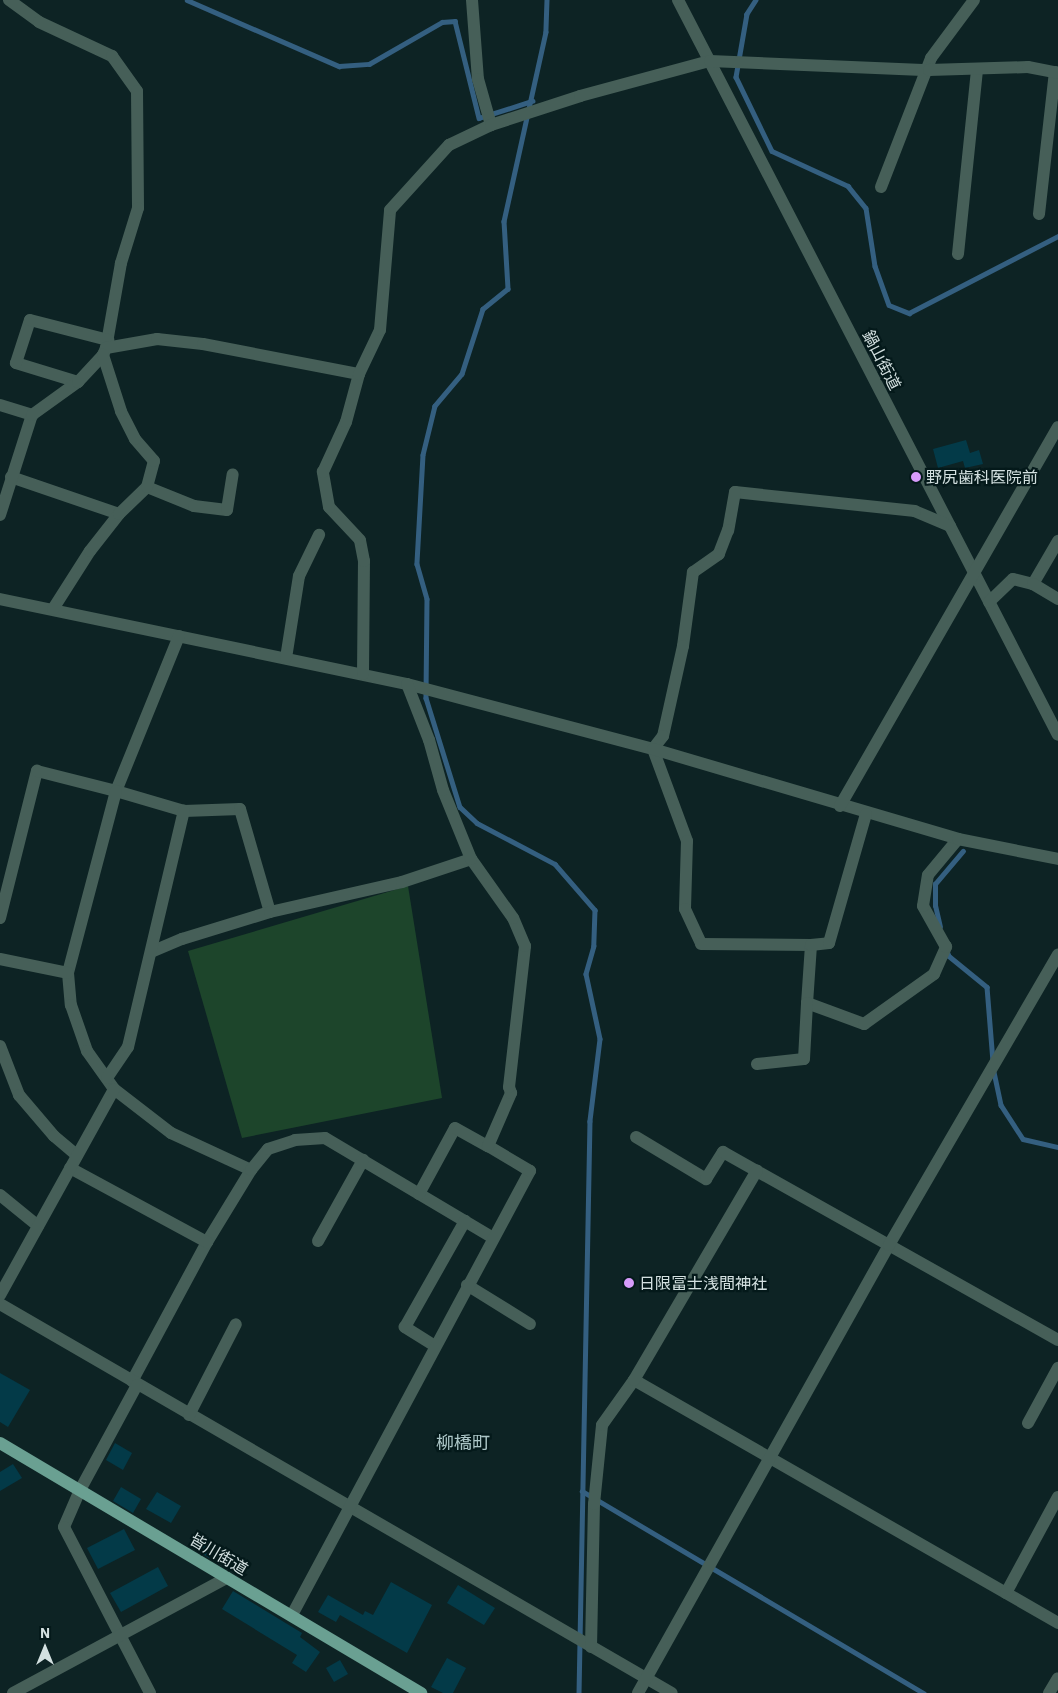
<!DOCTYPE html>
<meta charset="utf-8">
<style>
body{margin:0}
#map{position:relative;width:1058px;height:1693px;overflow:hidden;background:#0d2324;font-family:"IBM Plex Sans","Noto Sans JP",sans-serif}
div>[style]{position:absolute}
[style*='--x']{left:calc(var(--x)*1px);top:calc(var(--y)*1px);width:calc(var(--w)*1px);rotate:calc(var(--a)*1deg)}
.green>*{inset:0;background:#1d452b}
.stream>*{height:4.5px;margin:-2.25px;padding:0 2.25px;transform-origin:2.25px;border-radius:2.25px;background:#345f80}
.building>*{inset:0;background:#033a48}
.minor>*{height:12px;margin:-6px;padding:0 6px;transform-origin:6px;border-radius:6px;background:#465f58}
.major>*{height:12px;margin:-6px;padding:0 6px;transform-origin:6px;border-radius:6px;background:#6aa092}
.dots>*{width:14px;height:14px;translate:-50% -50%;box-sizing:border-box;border:2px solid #04191a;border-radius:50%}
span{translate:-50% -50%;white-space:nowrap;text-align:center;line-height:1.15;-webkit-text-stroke:4.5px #04191a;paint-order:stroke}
.street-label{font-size:16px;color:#d3e0e0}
.poi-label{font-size:16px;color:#d3e0e0}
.left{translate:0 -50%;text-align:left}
.neighbourhood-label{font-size:18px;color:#acc6c7}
.north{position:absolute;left:20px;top:1623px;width:50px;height:50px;-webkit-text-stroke:4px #04191a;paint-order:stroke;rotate:0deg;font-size:14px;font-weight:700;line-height:20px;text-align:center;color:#d3e0e0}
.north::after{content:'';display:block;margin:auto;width:18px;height:22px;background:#d3e0e0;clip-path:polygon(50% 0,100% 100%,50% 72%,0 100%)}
</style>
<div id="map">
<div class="green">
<i style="clip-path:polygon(408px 886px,442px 1098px,242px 1138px,188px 951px)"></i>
</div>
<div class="stream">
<i style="--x:187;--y:0;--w:166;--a:23.5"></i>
<i style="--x:339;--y:66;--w:30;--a:-4"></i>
<i style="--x:369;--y:64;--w:84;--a:-29.9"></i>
<i style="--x:442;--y:22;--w:13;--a:-4"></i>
<i style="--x:455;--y:21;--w:100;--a:76.1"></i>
<i style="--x:479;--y:118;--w:56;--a:-17.8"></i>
<i style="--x:547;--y:0;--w:32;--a:92"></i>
<i style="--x:546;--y:32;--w:194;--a:102.5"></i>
<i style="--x:504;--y:221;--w:68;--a:86.6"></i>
<i style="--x:508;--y:289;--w:32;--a:141"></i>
<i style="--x:483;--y:309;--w:68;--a:107.9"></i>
<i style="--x:462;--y:374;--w:42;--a:130.2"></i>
<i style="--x:435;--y:406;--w:50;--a:103.8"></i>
<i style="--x:423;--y:455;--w:109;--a:93.2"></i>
<i style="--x:417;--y:564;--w:36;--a:74"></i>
<i style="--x:427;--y:599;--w:99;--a:90.6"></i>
<i style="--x:426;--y:698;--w:114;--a:72.7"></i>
<i style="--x:460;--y:807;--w:23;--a:43"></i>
<i style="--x:477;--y:823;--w:88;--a:27.7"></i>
<i style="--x:555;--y:864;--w:61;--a:49"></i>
<i style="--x:595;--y:910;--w:36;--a:92"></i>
<i style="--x:594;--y:946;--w:29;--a:106"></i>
<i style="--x:586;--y:974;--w:66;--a:77.8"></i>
<i style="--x:600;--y:1039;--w:83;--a:97"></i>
<i style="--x:590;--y:1121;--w:572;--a:91.1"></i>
<i style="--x:756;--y:0;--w:17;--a:123"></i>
<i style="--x:747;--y:14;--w:64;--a:99.9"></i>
<i style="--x:736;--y:77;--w:82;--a:64.1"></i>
<i style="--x:772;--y:151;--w:84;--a:24.7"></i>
<i style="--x:848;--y:186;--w:28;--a:51"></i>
<i style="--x:866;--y:208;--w:59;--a:81.2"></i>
<i style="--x:875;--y:266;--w:41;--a:70.3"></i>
<i style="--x:889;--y:305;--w:22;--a:22"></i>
<i style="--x:909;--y:313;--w:168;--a:-27.3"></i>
<i style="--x:940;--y:927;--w:22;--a:-103"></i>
<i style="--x:935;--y:906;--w:22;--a:-90"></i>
<i style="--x:935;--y:884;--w:43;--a:-49.7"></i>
<i style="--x:947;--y:951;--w:5;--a:68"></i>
<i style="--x:949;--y:956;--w:49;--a:39.2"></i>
<i style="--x:987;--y:987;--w:74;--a:85.4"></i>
<i style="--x:994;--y:1072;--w:34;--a:78"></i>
<i style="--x:1001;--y:1105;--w:40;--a:57.1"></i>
<i style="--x:1023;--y:1139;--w:36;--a:13"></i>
<i style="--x:582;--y:1491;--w:397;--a:30.6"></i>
</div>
<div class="building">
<i style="clip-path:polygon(966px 440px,970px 453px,979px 450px,983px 464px,965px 468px,963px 461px,938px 468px,933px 449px)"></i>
<i style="clip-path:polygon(0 1373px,30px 1390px,8px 1427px,0 1422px)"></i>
<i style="clip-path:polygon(115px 1443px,132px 1453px,123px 1470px,106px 1460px)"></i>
<i style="clip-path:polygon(13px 1464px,22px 1478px,0 1491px,0 1472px)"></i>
<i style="clip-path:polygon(121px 1487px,141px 1499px,133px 1513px,113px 1501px)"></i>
<i style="clip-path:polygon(157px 1492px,181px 1506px,171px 1523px,146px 1509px)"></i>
<i style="clip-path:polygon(124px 1529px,135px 1550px,98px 1569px,87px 1548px)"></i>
<i style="clip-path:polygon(203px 1537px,216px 1544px,209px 1558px,196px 1550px)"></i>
<i style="clip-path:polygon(158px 1567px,168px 1586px,121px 1612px,110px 1593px)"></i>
<i style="clip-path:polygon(391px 1582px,432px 1605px,407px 1653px,340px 1615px,336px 1622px,318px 1612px,328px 1595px,363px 1615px,365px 1611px,373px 1615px)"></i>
<i style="clip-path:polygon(458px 1585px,495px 1608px,484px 1625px,447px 1603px)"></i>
<i style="clip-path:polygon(233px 1591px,302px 1633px,300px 1637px,320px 1652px,306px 1672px,292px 1663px,297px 1655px,222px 1609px)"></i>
<i style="clip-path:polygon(447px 1658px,466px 1668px,453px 1693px,443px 1693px,431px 1687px)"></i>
<i style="clip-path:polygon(340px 1660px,348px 1674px,334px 1682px,326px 1668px)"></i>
</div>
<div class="minor">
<i style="--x:9;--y:0;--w:37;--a:36"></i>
<i style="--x:39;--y:22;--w:81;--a:25"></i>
<i style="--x:112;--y:56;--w:43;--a:54.5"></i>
<i style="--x:137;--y:91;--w:117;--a:89.5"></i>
<i style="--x:138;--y:208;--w:58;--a:107.2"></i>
<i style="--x:121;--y:263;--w:86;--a:100"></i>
<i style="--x:472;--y:0;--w:79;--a:85.7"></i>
<i style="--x:478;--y:79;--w:48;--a:74.2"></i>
<i style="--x:678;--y:0;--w:827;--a:62.66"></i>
<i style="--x:881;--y:187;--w:138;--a:-68.8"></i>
<i style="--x:931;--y:58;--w:72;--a:-53.4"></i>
<i style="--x:1039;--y:214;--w:143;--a:-83.6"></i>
<i style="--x:958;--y:254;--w:186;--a:-84.1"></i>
<i style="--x:78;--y:382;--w:65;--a:-163"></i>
<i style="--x:16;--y:363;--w:45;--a:-72"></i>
<i style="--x:30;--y:320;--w:81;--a:14.4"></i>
<i style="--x:0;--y:405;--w:34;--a:17"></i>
<i style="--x:11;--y:477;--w:114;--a:18.9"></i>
<i style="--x:147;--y:487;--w:51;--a:22"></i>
<i style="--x:194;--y:506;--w:33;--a:7"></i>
<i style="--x:227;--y:510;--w:36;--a:-81"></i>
<i style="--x:0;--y:515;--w:105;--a:-72.3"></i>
<i style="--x:32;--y:415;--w:57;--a:-35.7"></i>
<i style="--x:78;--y:382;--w:37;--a:-47"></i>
<i style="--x:103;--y:355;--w:8;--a:-67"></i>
<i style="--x:106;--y:348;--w:52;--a:-10"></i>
<i style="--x:157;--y:339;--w:46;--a:6.2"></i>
<i style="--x:203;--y:344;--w:159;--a:10.9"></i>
<i style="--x:950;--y:526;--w:38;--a:-157"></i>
<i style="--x:915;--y:511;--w:181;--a:-174"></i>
<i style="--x:735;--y:492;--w:39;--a:100"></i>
<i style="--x:728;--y:530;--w:26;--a:111"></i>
<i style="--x:719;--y:554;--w:32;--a:145"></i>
<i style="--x:693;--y:572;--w:75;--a:97.7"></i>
<i style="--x:683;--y:646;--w:92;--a:102.5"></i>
<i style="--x:663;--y:736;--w:16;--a:128"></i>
<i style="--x:653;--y:749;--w:98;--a:69.7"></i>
<i style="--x:687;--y:841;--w:68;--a:91.7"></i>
<i style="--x:685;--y:909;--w:38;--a:65"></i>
<i style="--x:701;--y:944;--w:110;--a:0.5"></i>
<i style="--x:811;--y:945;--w:58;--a:93.9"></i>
<i style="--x:807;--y:1003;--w:61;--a:20.2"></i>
<i style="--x:864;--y:1024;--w:86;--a:-35.5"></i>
<i style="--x:934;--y:974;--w:30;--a:-66"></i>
<i style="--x:946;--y:947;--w:47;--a:-119.3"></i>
<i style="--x:923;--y:906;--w:31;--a:-81"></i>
<i style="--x:928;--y:875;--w:47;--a:-50.2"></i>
<i style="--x:1033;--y:584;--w:50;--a:-59.8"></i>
<i style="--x:0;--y:599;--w:416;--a:11.8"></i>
<i style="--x:407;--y:684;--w:254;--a:14.8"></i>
<i style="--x:653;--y:749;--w:318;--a:16.4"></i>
<i style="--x:958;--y:839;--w:102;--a:11.3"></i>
<i style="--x:989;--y:602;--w:33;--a:-44"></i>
<i style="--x:1013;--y:579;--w:21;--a:14"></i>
<i style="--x:1033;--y:584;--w:29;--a:31"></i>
<i style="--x:53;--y:609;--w:69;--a:-57.5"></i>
<i style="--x:90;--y:551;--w:47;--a:-51.9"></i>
<i style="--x:119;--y:514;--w:39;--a:-44"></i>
<i style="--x:147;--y:487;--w:27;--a:-75"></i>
<i style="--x:154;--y:461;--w:29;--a:-131"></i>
<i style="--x:135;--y:439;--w:31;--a:-117"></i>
<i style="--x:121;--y:411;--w:59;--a:-107.8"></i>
<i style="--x:179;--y:636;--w:167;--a:112.1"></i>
<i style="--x:116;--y:791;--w:71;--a:16.4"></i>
<i style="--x:184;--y:811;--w:56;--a:-2"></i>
<i style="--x:240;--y:809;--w:107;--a:73.8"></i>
<i style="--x:286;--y:658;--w:83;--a:-81"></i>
<i style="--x:299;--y:576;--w:46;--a:-64"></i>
<i style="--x:363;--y:674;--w:113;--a:-89.5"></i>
<i style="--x:364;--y:561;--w:21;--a:-101"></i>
<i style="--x:360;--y:540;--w:45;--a:-133.2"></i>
<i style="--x:329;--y:507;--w:36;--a:-100"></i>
<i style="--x:323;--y:472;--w:55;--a:-65.3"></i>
<i style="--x:346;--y:422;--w:50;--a:-74.8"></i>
<i style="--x:359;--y:374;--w:49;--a:-64.5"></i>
<i style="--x:380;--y:330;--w:120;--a:-85.2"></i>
<i style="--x:390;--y:210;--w:88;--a:-47.8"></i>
<i style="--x:449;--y:145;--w:47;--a:-25.5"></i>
<i style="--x:491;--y:125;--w:94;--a:-18"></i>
<i style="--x:580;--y:96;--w:135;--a:-15.1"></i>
<i style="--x:710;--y:61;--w:219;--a:2.4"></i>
<i style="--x:929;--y:70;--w:99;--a:-1.7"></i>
<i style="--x:1028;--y:67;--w:31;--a:11"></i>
<i style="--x:840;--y:806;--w:437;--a:-60.1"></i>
<i style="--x:0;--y:918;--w:152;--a:-75.9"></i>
<i style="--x:37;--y:771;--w:81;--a:14.2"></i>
<i style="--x:116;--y:791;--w:188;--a:104.8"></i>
<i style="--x:68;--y:973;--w:32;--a:85"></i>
<i style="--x:71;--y:1005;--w:49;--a:70.8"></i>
<i style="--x:87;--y:1051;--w:47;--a:54.6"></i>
<i style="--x:114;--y:1089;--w:72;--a:37.7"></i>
<i style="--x:171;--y:1133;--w:88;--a:24.8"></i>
<i style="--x:251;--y:1170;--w:84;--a:121.4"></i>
<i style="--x:207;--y:1242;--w:158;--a:118.3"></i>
<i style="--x:811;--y:945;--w:18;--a:-6"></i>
<i style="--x:829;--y:943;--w:134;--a:-74"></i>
<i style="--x:151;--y:952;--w:34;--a:-23"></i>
<i style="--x:182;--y:939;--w:92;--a:-17.1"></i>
<i style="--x:270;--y:912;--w:135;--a:-12.8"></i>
<i style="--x:402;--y:882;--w:73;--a:-18.4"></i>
<i style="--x:0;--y:959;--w:69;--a:11.6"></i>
<i style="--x:0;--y:1046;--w:53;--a:68.8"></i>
<i style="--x:19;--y:1095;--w:54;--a:49.5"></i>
<i style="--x:54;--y:1136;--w:30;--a:40"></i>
<i style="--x:757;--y:1064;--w:47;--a:-6.1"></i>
<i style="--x:804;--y:1059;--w:56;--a:-86.9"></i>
<i style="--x:107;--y:1078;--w:37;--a:-56"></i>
<i style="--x:128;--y:1047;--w:243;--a:-76.7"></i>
<i style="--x:636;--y:1137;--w:82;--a:31"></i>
<i style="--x:706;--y:1179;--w:32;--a:-58"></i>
<i style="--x:723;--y:1152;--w:384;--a:29.3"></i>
<i style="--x:70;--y:1168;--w:156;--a:28.4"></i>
<i style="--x:251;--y:1170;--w:27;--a:-51"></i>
<i style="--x:268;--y:1149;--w:28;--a:-18"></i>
<i style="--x:295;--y:1140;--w:30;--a:-4"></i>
<i style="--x:325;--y:1138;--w:194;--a:30.7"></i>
<i style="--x:419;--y:1194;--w:75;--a:-61.4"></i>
<i style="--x:455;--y:1128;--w:38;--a:29"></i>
<i style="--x:0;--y:1195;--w:49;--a:39.2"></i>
<i style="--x:318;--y:1241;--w:93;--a:-60.9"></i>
<i style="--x:467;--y:1285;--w:74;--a:31.8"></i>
<i style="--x:0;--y:1295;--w:235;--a:-61"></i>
<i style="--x:0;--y:1304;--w:776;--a:30.07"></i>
<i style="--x:435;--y:1346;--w:36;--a:-148"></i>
<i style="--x:405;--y:1327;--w:122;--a:-60.5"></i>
<i style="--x:634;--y:1380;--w:489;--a:29.8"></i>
<i style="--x:137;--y:1385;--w:119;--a:118.5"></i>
<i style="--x:80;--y:1490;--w:40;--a:113.4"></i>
<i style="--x:64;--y:1527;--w:187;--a:62.6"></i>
<i style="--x:189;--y:1415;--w:102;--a:-62.7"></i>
<i style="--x:1028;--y:1423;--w:63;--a:-61.4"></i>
<i style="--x:1006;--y:1593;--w:109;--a:-61.6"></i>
<i style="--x:292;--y:1615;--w:504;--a:-61.81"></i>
<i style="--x:530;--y:1171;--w:49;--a:-149.2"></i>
<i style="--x:488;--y:1146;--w:58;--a:-66.5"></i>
<i style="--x:511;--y:1093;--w:6;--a:-108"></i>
<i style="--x:509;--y:1087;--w:142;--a:-83.5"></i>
<i style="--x:525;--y:946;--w:30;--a:-113"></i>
<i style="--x:513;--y:918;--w:72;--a:-125.4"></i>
<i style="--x:471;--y:859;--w:74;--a:-112.1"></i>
<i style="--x:443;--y:790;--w:52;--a:-105.6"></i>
<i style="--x:429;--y:740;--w:60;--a:-111.4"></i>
<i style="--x:591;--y:1647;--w:143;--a:-88.8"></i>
<i style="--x:594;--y:1504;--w:79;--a:-84.2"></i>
<i style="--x:602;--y:1425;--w:55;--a:-54.6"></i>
<i style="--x:634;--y:1380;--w:243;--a:-59.6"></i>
<i style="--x:13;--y:1693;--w:243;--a:-28.3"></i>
<i style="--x:638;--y:1693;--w:514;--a:-60.74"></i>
<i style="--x:889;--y:1245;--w:336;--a:-59.8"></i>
<i style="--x:1049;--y:1693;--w:17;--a:-59"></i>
</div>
<div class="major">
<i style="--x:0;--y:1443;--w:490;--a:30.7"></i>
</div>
<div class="dots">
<i style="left:916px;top:477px;background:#d69bfa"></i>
<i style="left:629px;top:1283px;background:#d69bfa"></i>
</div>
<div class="street-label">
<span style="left:882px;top:360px;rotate:63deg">鍋山街道</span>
<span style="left:219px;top:1554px;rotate:31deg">皆川街道</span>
</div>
<div class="poi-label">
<span class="left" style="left:926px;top:477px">野尻歯科医院前</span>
<span class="left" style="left:639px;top:1283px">日限冨士浅間神社</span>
</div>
<div class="neighbourhood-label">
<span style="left:463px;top:1443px">柳橋町</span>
</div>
<div class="north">N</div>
</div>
